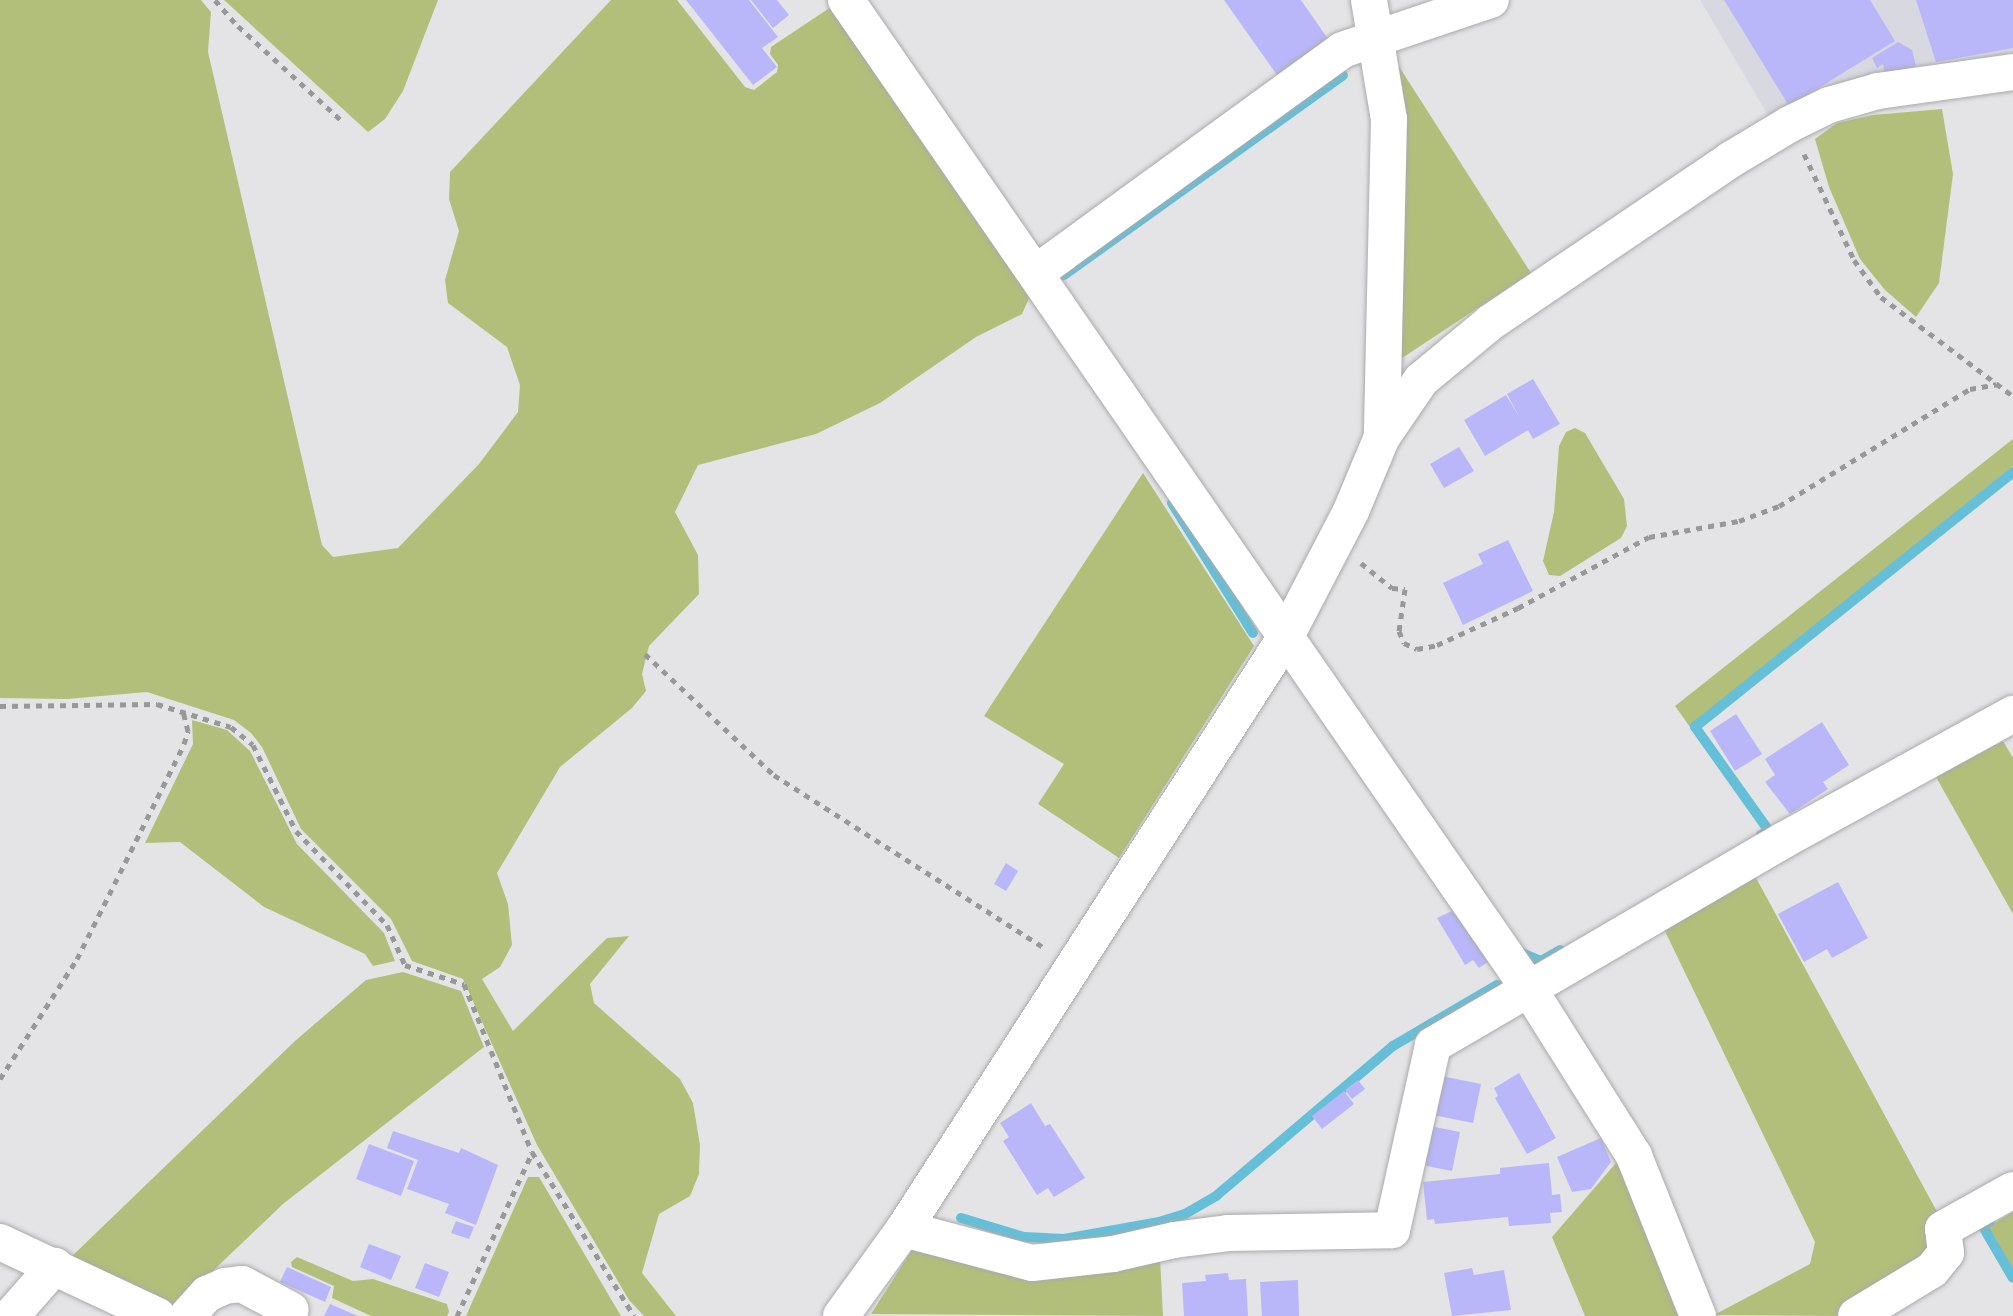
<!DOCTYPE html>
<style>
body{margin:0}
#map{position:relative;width:2013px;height:1316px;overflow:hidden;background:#e4e4e6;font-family:Barlow,sans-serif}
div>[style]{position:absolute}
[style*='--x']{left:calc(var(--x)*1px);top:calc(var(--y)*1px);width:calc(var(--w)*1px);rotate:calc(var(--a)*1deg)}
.built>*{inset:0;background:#d8d8e1}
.green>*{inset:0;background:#b2bf7a}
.stream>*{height:10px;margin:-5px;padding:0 5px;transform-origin:5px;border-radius:5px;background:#65bfd8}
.building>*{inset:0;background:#b9b7f9}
.path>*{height:5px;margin-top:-2.5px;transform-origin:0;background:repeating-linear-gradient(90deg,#989899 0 6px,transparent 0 12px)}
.roads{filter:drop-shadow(0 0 2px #aaaaac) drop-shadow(0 0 2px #aaaaac)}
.minor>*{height:36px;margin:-18px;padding:0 18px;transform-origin:18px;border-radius:18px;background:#fff}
span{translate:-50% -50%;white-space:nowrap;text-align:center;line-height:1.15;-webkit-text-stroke:7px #fff;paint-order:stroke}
</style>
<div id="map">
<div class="built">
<i style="clip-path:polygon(1700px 0,2013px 0,2013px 55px,1769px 117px)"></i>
</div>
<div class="green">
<i style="clip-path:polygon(0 0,201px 0,211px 12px,208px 52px,322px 545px,333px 557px,398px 548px,479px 464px,518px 412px,520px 385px,507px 347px,448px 303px,445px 280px,459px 231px,449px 199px,450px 172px,611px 0,677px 0,745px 87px,754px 90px,777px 72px,778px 65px,770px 54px,771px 47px,837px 3px,1031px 294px,1022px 314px,976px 337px,880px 403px,816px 434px,698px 465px,675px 512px,698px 555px,699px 594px,649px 646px,642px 674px,646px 691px,632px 708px,560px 767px,497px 873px,508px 904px,512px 945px,500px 967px,482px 979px,513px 1031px,607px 938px,629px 936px,590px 984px,594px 1003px,680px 1079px,693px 1103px,700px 1145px,699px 1174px,690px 1196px,659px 1214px,642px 1273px,676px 1316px,644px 1316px,629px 1300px,537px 1145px,463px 979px,412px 961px,391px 919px,301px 829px,262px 747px,251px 733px,234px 720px,147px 692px,67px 699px,0 698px)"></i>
<i style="clip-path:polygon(224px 0,438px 0,403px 91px,385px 119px,368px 132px)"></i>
<i style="clip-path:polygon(1391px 54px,1531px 273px,1393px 364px)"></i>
<i style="clip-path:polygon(1942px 109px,1953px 174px,1939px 283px,1916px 317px,1885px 290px,1860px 259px,1829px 187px,1815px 139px,1837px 123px,1873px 115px)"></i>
<i style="clip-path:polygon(1575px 428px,1585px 433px,1624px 499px,1627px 526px,1621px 538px,1560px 576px,1549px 575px,1543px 561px,1554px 512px,1559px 446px,1566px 432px)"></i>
<i style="clip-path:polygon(2013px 439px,2013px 466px,1690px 727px,1675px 706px)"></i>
<i style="clip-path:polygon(1143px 473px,1254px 646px,1119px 858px,1038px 804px,1064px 764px,984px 716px)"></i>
<i style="clip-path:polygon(192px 720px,227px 730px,250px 751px,297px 844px,384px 933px,395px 961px,373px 966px,365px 954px,264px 907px,180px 842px,145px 843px,193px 744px)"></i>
<i style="clip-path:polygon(2003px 741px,2013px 758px,2013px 914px,1936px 777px)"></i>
<i style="clip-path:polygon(1755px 876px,1941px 1219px,1937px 1252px,1839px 1316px,1714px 1315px,1810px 1264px,1815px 1242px,1663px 927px)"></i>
<i style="clip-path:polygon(403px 972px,461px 991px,484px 1047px,283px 1204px,173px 1309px,68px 1260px,295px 1041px,366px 980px)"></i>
<i style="clip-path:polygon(1622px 1156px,1688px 1316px,1585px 1316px,1552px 1237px)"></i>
<i style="clip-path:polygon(528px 1177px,539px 1177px,621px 1316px,466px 1316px)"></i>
<i style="clip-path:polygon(2013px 1212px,2013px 1269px,1988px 1227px)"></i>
<i style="clip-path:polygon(926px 1246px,1160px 1257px,1163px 1316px,871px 1314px,912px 1250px)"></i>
<i style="clip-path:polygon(297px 1257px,353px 1281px,373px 1279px,447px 1304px,449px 1312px,447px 1316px,371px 1316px,332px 1298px,334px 1286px,292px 1267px,291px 1262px)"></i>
</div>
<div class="stream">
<i style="--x:1064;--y:275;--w:343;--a:-35.6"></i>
<i style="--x:1172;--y:503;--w:153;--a:58.1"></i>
<i style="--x:1761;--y:835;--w:9;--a:-27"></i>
<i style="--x:1769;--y:831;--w:128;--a:-125.4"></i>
<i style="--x:1695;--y:727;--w:408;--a:-38.7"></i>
<i style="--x:1517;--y:951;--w:26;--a:23"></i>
<i style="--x:1541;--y:961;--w:22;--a:-30"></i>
<i style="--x:961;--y:1218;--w:66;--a:16.8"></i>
<i style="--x:1024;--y:1237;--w:40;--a:2.9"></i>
<i style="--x:1064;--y:1239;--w:97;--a:-10.1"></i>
<i style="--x:1159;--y:1222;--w:27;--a:-17"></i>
<i style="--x:1185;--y:1214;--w:36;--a:-30"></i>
<i style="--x:1216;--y:1196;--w:232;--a:-40.3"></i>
<i style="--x:1393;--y:1046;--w:121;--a:-30.4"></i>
<i style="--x:1990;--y:1221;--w:9;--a:153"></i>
<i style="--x:1982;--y:1225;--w:61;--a:59.7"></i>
</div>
<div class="building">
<i style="clip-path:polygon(686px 0,749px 0,778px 37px,762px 48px,777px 67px,753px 85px)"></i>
<i style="clip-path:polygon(751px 0,777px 0,789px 15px,773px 28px)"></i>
<i style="clip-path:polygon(1224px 0,1301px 0,1328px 39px,1277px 75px)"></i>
<i style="clip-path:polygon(1724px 0,1870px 0,1895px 41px,1789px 106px)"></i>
<i style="clip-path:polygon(1916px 0,2013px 0,2013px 48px,1936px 62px)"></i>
<i style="clip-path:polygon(1898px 42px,1912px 50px,1916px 66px,1885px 74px,1883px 64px,1877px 68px,1872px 58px)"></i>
<i style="clip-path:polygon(1533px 379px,1560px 424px,1533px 439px,1528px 430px,1485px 456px,1464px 420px,1506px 395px,1520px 418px,1507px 394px)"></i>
<i style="clip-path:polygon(1459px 447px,1474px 471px,1444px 488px,1430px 464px)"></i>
<i style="clip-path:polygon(1508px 540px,1533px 591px,1463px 625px,1443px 583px,1483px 564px,1478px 554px)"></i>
<i style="clip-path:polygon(1736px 714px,1762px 754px,1735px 771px,1710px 731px)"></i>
<i style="clip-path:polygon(1822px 722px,1849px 765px,1823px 782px,1828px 789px,1790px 814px,1765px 782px,1775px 775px,1765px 759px)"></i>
<i style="clip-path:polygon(1006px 863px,1018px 871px,1006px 891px,994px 884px)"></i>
<i style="clip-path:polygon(1838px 882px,1868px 938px,1832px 958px,1827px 949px,1804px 962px,1778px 914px)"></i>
<i style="clip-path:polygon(1456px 909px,1491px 960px,1479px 968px,1473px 960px,1465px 965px,1437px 918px)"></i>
<i style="clip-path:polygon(1519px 1073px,1556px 1138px,1527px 1154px,1495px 1098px,1498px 1096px,1494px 1088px)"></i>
<i style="clip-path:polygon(1441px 1076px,1481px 1084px,1473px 1123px,1433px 1115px)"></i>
<i style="clip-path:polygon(1358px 1080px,1365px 1089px,1352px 1099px,1345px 1090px)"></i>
<i style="clip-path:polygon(1344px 1091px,1354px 1104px,1322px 1129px,1312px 1116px)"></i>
<i style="clip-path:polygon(1031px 1103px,1045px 1126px,1050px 1124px,1085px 1178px,1054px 1197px,1048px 1188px,1037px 1195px,1003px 1141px,1009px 1137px,1000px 1123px)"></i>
<i style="clip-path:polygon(1430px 1126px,1460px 1132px,1452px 1171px,1422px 1165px)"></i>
<i style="clip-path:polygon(393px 1131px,459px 1153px,461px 1148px,498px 1165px,476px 1225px,445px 1213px,449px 1204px,407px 1189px,418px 1160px,387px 1148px)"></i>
<i style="clip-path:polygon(1601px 1138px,1611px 1162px,1591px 1189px,1572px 1192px,1557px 1157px)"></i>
<i style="clip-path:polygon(369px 1144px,414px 1161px,401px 1196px,356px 1179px)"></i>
<i style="clip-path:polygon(1549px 1163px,1552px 1195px,1560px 1194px,1562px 1212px,1550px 1213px,1551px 1223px,1509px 1226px,1508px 1217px,1435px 1224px,1434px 1219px,1427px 1220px,1423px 1182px,1500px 1174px,1500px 1168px)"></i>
<i style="clip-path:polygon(456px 1221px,474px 1227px,469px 1239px,451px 1233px)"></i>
<i style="clip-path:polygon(369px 1244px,401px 1256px,391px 1280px,360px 1267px)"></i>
<i style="clip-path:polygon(425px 1263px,449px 1272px,439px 1297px,415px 1288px)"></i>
<i style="clip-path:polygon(287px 1267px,331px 1287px,325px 1302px,280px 1282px)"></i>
<i style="clip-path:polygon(1472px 1268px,1474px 1275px,1504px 1270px,1511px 1310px,1452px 1316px,1444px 1273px)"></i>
<i style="clip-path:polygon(1228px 1273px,1229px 1280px,1246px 1279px,1248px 1316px,1184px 1316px,1182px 1283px,1206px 1281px,1205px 1275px)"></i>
<i style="clip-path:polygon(1298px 1280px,1299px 1316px,1262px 1316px,1260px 1282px)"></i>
<i style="clip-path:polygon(330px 1304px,358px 1316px,324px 1316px)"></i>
</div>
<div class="path">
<i style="--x:215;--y:0;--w:35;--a:49"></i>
<i style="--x:238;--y:26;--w:139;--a:42.4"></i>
<i style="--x:1804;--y:154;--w:117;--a:64.7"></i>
<i style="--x:1854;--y:260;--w:46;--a:53.9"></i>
<i style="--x:1881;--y:297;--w:165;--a:36.9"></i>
<i style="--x:1361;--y:563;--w:40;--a:39"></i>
<i style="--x:1392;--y:588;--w:13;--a:4"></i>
<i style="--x:1405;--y:589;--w:42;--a:98.1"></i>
<i style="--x:1399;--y:631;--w:13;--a:67"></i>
<i style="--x:1404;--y:643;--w:14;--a:25"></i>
<i style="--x:1417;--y:649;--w:20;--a:-11"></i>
<i style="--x:1437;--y:645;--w:89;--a:-24.6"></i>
<i style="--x:1518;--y:608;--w:149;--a:-28.5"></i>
<i style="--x:1649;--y:537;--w:91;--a:-10.1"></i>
<i style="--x:1739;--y:521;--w:43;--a:-20.6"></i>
<i style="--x:1779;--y:506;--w:224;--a:-31.5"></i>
<i style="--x:1970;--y:389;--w:27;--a:-10"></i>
<i style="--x:645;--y:654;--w:177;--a:43.2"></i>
<i style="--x:774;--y:775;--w:322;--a:32.6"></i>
<i style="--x:0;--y:706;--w:157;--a:-0.7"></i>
<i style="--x:157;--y:704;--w:77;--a:17.3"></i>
<i style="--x:231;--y:727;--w:28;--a:39"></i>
<i style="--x:253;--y:745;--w:96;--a:63.4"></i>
<i style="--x:296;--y:831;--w:131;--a:45.9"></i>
<i style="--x:387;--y:925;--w:44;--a:65.8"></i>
<i style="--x:405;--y:965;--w:62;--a:17.9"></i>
<i style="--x:464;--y:984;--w:181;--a:68"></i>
<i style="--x:532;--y:1152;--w:193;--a:58.1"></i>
<i style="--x:0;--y:1079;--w:143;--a:-57.3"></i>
<i style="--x:77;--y:959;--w:240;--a:-63.5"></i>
<i style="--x:184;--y:744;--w:14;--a:-73"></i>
<i style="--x:188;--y:731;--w:21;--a:-104"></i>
<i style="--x:457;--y:1316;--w:179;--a:-65.3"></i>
</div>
<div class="roads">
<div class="minor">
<i style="--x:846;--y:0;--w:1202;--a:55.37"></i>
<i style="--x:1529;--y:989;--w:197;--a:57.8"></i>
<i style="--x:1634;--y:1156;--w:172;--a:68.2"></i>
<i style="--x:1369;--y:0;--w:121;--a:80.5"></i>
<i style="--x:1389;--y:119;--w:318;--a:91.3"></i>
<i style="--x:1037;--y:272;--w:377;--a:-36"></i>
<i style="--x:1342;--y:50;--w:157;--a:-18.6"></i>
<i style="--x:904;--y:1229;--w:132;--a:14.9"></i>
<i style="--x:1032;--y:1263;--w:81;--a:-6.3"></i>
<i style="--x:1113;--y:1254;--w:63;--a:-12.9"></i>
<i style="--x:1174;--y:1240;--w:54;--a:-7.4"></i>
<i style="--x:1228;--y:1233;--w:164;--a:-1"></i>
<i style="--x:1392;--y:1230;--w:189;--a:-77.5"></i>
<i style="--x:1433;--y:1045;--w:404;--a:-30.3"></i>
<i style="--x:1782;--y:841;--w:264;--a:-28.8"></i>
<i style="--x:0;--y:1242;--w:174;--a:25.1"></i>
<i style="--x:11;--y:1316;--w:67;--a:-48.7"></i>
<i style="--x:187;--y:1316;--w:30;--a:-48"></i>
<i style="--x:207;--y:1294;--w:20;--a:-24"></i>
<i style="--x:225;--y:1286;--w:17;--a:-7"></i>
<i style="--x:242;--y:1284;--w:55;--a:28"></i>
<i style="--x:841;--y:1316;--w:107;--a:-54.1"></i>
<i style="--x:904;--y:1229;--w:703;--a:-57.19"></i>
<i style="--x:1285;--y:638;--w:143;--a:-62.5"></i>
<i style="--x:1351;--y:511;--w:80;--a:-67.3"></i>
<i style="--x:1382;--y:437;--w:69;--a:-55.6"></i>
<i style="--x:1421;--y:380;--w:91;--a:-39.6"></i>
<i style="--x:1491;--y:322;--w:289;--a:-34.1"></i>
<i style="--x:1730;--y:160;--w:70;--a:-31"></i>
<i style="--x:1790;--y:124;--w:43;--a:-26"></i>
<i style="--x:1829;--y:105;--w:51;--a:-15.9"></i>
<i style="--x:1878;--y:91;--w:136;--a:-8"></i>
<i style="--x:1856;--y:1316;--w:89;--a:-31.2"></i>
<i style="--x:1932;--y:1270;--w:22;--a:-51"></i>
<i style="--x:1946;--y:1253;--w:24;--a:-97"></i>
<i style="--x:1943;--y:1229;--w:80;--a:-29.1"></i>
</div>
</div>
</div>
